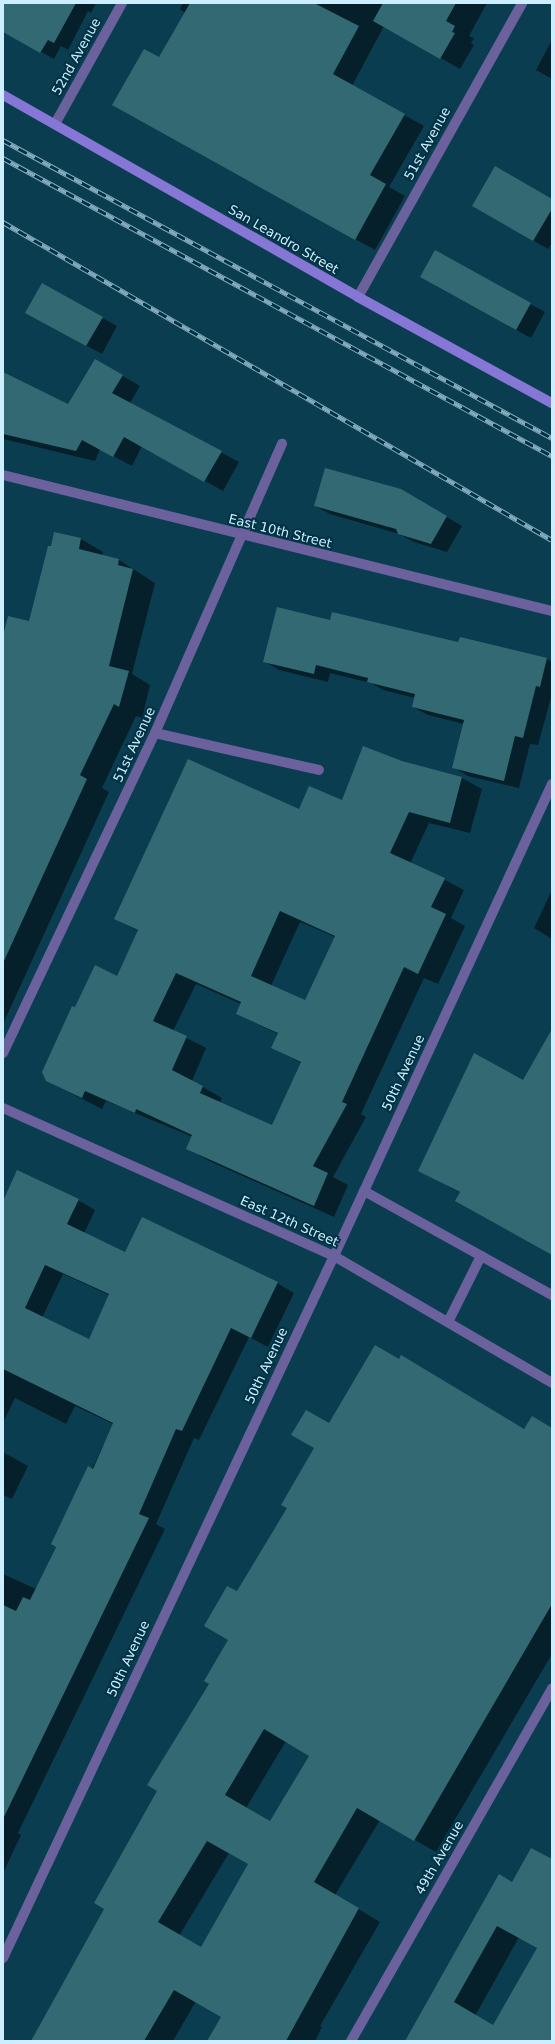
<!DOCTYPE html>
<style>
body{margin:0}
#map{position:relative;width:555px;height:2044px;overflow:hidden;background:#0b3d50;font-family:"DejaVu Sans",sans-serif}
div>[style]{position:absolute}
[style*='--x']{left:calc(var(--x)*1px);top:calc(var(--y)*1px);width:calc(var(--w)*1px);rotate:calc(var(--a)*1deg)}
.shadow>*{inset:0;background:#0007}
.building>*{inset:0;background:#336972}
.service>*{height:10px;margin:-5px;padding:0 5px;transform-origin:5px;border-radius:5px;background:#6a619d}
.minor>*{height:10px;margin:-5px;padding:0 5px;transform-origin:5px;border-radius:5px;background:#6a619d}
.secondary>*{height:10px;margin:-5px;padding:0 5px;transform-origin:5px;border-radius:5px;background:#8676d5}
.rail>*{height:4.5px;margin-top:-2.25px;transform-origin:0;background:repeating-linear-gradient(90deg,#003245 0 9px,#83abbc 0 18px);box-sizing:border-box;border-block:1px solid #83abbc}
span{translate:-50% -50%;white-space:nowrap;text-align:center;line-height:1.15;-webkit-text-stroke:4px #003245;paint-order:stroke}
.street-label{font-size:13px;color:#cdeefe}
.frame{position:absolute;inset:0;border:4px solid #cdeefe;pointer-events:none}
</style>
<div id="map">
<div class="shadow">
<i style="clip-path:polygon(3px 3px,96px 3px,91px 13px,88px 11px,68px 50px,61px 46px,54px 59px,3px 31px)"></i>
<i style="clip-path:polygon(183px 3px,487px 3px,469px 36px,474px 38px,471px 43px,474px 45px,460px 69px,384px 26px,352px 86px,424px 126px,389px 187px,405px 196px,375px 250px,133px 115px,159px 59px,185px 13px,180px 9px)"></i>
<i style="clip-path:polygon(552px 40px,552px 79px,536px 70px)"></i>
<i style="clip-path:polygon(552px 200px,552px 243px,548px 249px,473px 206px)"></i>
<i style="clip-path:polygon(42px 284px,117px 326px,102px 354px,41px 321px)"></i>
<i style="clip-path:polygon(436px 286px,530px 304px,545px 312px,531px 338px)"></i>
<i style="clip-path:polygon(95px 360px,140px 386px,130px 403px,239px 462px,223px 491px,142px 446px,132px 466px,100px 449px,95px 461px,3px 439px,3px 373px,68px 406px)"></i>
<i style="clip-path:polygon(403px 491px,462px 526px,447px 552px,414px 542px,399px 534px,330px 514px,315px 506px)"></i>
<i style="clip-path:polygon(55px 533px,81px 539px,103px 552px,102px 556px,119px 560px,155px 583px,132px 674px,150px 685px,142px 718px,136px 716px,102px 788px,109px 792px,3px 1024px,3px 640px,30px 622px)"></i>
<i style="clip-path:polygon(331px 621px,547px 659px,552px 662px,552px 694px,538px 745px,530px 744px,519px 788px,468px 776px,453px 767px,464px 724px,428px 715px,413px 707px,415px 698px,383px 690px,371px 683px,330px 673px,328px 682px,279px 670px,264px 661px)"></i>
<i style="clip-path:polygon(evenodd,402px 762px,462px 778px,482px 789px,470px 833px,429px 823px,410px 864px,428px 911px,445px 880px,464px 890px,451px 918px,465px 926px,438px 984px,424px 978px,361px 1114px,366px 1117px,333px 1177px,348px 1185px,334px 1217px,207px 1160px,188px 1148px,193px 1137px,106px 1101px,102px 1109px,47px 1081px,75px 1008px,118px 977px,138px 931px,116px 919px,299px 810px,342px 802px,402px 762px,300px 922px,335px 937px,306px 1002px,271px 986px,300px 922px,402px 762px,196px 984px,241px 1004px,237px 1014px,278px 1034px,272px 1048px,301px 1063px,273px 1127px,220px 1103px,222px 1098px,192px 1081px,206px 1048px,173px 1031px,196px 984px)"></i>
<i style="clip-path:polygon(552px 890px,552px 939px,534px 928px)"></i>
<i style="clip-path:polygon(552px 1031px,552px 1255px,460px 1193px,419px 1170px,524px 1081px)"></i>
<i style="clip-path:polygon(evenodd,78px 1200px,95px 1210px,84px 1234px,126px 1254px,277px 1283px,294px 1293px,268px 1347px,249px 1337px,199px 1440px,194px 1438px,156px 1524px,165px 1529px,18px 1833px,21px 1835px,3px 1873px,3px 1574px,36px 1589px,113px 1424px,75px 1406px,66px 1424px,15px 1398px,3px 1423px,3px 1205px,78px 1200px,63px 1274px,109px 1295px,89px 1340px,42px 1318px,63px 1274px)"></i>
<i style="clip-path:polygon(evenodd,329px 1425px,552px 1429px,552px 1654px,436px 1852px,380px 1820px,335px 1895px,380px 1922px,320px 2026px,322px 2027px,315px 2041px,209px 2041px,223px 2017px,196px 2001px,173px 2041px,34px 2041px,55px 1998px,106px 1909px,158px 1791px,211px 1684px,229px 1639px,238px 1593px,288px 1508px,329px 1425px,286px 1741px,310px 1755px,271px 1823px,246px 1808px,286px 1741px,329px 1425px,229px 1853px,249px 1864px,201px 1949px,179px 1936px,229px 1853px)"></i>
<i style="clip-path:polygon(3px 1452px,28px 1466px,12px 1499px,3px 1495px)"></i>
<i style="clip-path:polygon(evenodd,552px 1860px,552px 2041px,406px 2041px,513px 1883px,552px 1860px,519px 1937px,538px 1948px,493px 2026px,475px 2016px,519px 1937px)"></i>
</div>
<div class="building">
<i style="clip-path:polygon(3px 3px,76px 3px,54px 43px,48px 40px,40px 53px,3px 32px)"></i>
<i style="clip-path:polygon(190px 3px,314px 3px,359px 26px,333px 74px,405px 114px,370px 175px,386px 184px,355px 240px,112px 105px,144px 49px,159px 57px)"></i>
<i style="clip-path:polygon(383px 3px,456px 3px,446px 21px,455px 26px,452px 32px,455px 33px,440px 59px,373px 21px)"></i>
<i style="clip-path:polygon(495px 166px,552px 199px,552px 209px,533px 241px,472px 206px)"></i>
<i style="clip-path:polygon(435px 250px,531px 303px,516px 330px,420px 277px)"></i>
<i style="clip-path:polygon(42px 283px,103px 317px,86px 346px,25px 313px)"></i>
<i style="clip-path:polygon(95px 359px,123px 375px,112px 393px,222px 451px,204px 482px,124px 437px,113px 457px,82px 440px,76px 451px,3px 434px,3px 372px,68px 404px)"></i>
<i style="clip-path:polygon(325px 468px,401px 489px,447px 516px,431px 544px,398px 534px,396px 529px,314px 506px)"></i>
<i style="clip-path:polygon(54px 532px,81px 538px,79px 549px,119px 559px,118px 565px,133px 569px,109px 666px,129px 671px,119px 707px,114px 704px,80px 775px,87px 779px,3px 963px,3px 636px,8px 616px,29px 621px,48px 546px,51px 546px)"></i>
<i style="clip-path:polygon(277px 607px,330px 620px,332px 612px,458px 642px,460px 637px,547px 658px,540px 687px,536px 686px,523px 738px,515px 736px,504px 781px,452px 768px,464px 720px,412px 707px,415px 694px,367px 682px,368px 678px,316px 665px,314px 674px,263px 662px)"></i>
<i style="clip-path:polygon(evenodd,363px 746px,402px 761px,462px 777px,450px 823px,409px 812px,390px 853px,445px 878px,431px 907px,446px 914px,418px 974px,404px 967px,342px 1102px,347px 1104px,313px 1166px,328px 1173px,314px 1206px,186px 1149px,192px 1135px,136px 1109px,135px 1113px,85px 1091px,82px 1098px,46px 1081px,42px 1072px,72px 1006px,75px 1007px,95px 965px,117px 976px,138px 930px,114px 919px,188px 759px,299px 809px,309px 786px,342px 800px,363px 746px,280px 911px,335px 936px,305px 1000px,251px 976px,280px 911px,363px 746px,176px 973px,241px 1002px,236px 1014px,278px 1033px,271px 1048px,301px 1062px,272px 1125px,200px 1093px,203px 1086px,172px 1070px,187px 1036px,153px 1021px,176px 973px)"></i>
<i style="clip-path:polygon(552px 1029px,552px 1255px,455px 1201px,460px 1192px,418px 1171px,474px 1053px,523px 1080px)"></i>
<i style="clip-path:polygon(evenodd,17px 1170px,79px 1199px,67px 1224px,125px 1252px,142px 1217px,278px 1282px,251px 1338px,231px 1328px,182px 1431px,176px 1429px,139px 1514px,149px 1518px,3px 1819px,3px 1605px,16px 1611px,23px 1597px,30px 1600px,56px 1547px,51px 1544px,88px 1466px,93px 1469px,113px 1423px,3px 1369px,3px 1201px,17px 1170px,45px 1265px,109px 1294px,89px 1339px,25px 1308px,45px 1265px)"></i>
<i style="clip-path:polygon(evenodd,375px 1345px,399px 1359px,401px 1355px,524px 1429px,532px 1416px,552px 1428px,552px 1604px,414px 1841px,357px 1808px,314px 1882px,359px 1908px,286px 2041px,207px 2041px,221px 2017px,174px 1990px,144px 2041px,31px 2041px,104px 1909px,94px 1903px,157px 1791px,147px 1785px,209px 1684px,204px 1681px,228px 1640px,204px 1626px,227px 1586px,237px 1591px,287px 1508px,281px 1505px,314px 1448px,291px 1435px,306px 1410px,329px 1423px,375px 1345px,264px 1729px,309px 1756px,270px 1821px,225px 1795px,264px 1729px,375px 1345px,207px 1841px,248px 1864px,201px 1947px,158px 1922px,207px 1841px)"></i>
<i style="clip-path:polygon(evenodd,531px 1848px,552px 1859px,552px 2041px,405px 2041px,499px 1874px,512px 1882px,531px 1848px,497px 1926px,537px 1948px,493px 2025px,454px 2002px,497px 1926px)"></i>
</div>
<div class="service">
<i style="--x:155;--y:733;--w:168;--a:12.7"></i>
<i style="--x:364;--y:1191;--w:215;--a:29"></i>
<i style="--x:448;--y:1322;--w:74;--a:-63.4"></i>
</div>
<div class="minor">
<i style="--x:55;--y:124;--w:138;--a:-61"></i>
<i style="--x:358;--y:297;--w:337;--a:-60.8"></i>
<i style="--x:3;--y:475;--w:566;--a:13.91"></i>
<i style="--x:3;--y:1053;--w:354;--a:-64.6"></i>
<i style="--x:155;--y:733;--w:316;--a:-66.3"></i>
<i style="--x:3;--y:1108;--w:363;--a:24.1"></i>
<i style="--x:334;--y:1256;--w:252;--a:30.2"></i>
<i style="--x:3;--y:1958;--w:776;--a:-64.76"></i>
<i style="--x:334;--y:1256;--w:520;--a:-65.21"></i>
<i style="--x:351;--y:2041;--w:406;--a:-60.3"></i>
</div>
<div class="secondary">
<i style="--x:3;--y:95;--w:408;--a:29.6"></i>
<i style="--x:358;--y:297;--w:221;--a:28.7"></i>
</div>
<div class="rail">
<i style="--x:3;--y:140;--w:625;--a:28.49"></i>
<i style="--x:3;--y:158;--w:625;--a:28.49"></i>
<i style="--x:3;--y:222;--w:634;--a:30.08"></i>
</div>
<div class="street-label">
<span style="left:77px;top:57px;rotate:-61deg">52nd Avenue</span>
<span style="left:428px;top:144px;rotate:-61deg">51st Avenue</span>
<span style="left:283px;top:240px;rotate:30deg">San Leandro Street</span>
<span style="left:280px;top:532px;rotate:14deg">East 10th Street</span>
<span style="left:135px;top:745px;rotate:-65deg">51st Avenue</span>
<span style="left:404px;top:1073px;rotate:-65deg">50th Avenue</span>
<span style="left:289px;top:1222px;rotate:24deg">East 12th Street</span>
<span style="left:267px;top:1366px;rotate:-65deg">50th Avenue</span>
<span style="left:129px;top:1659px;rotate:-65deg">50th Avenue</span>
<span style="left:440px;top:1858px;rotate:-60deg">49th Avenue</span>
</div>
<div class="frame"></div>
</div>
